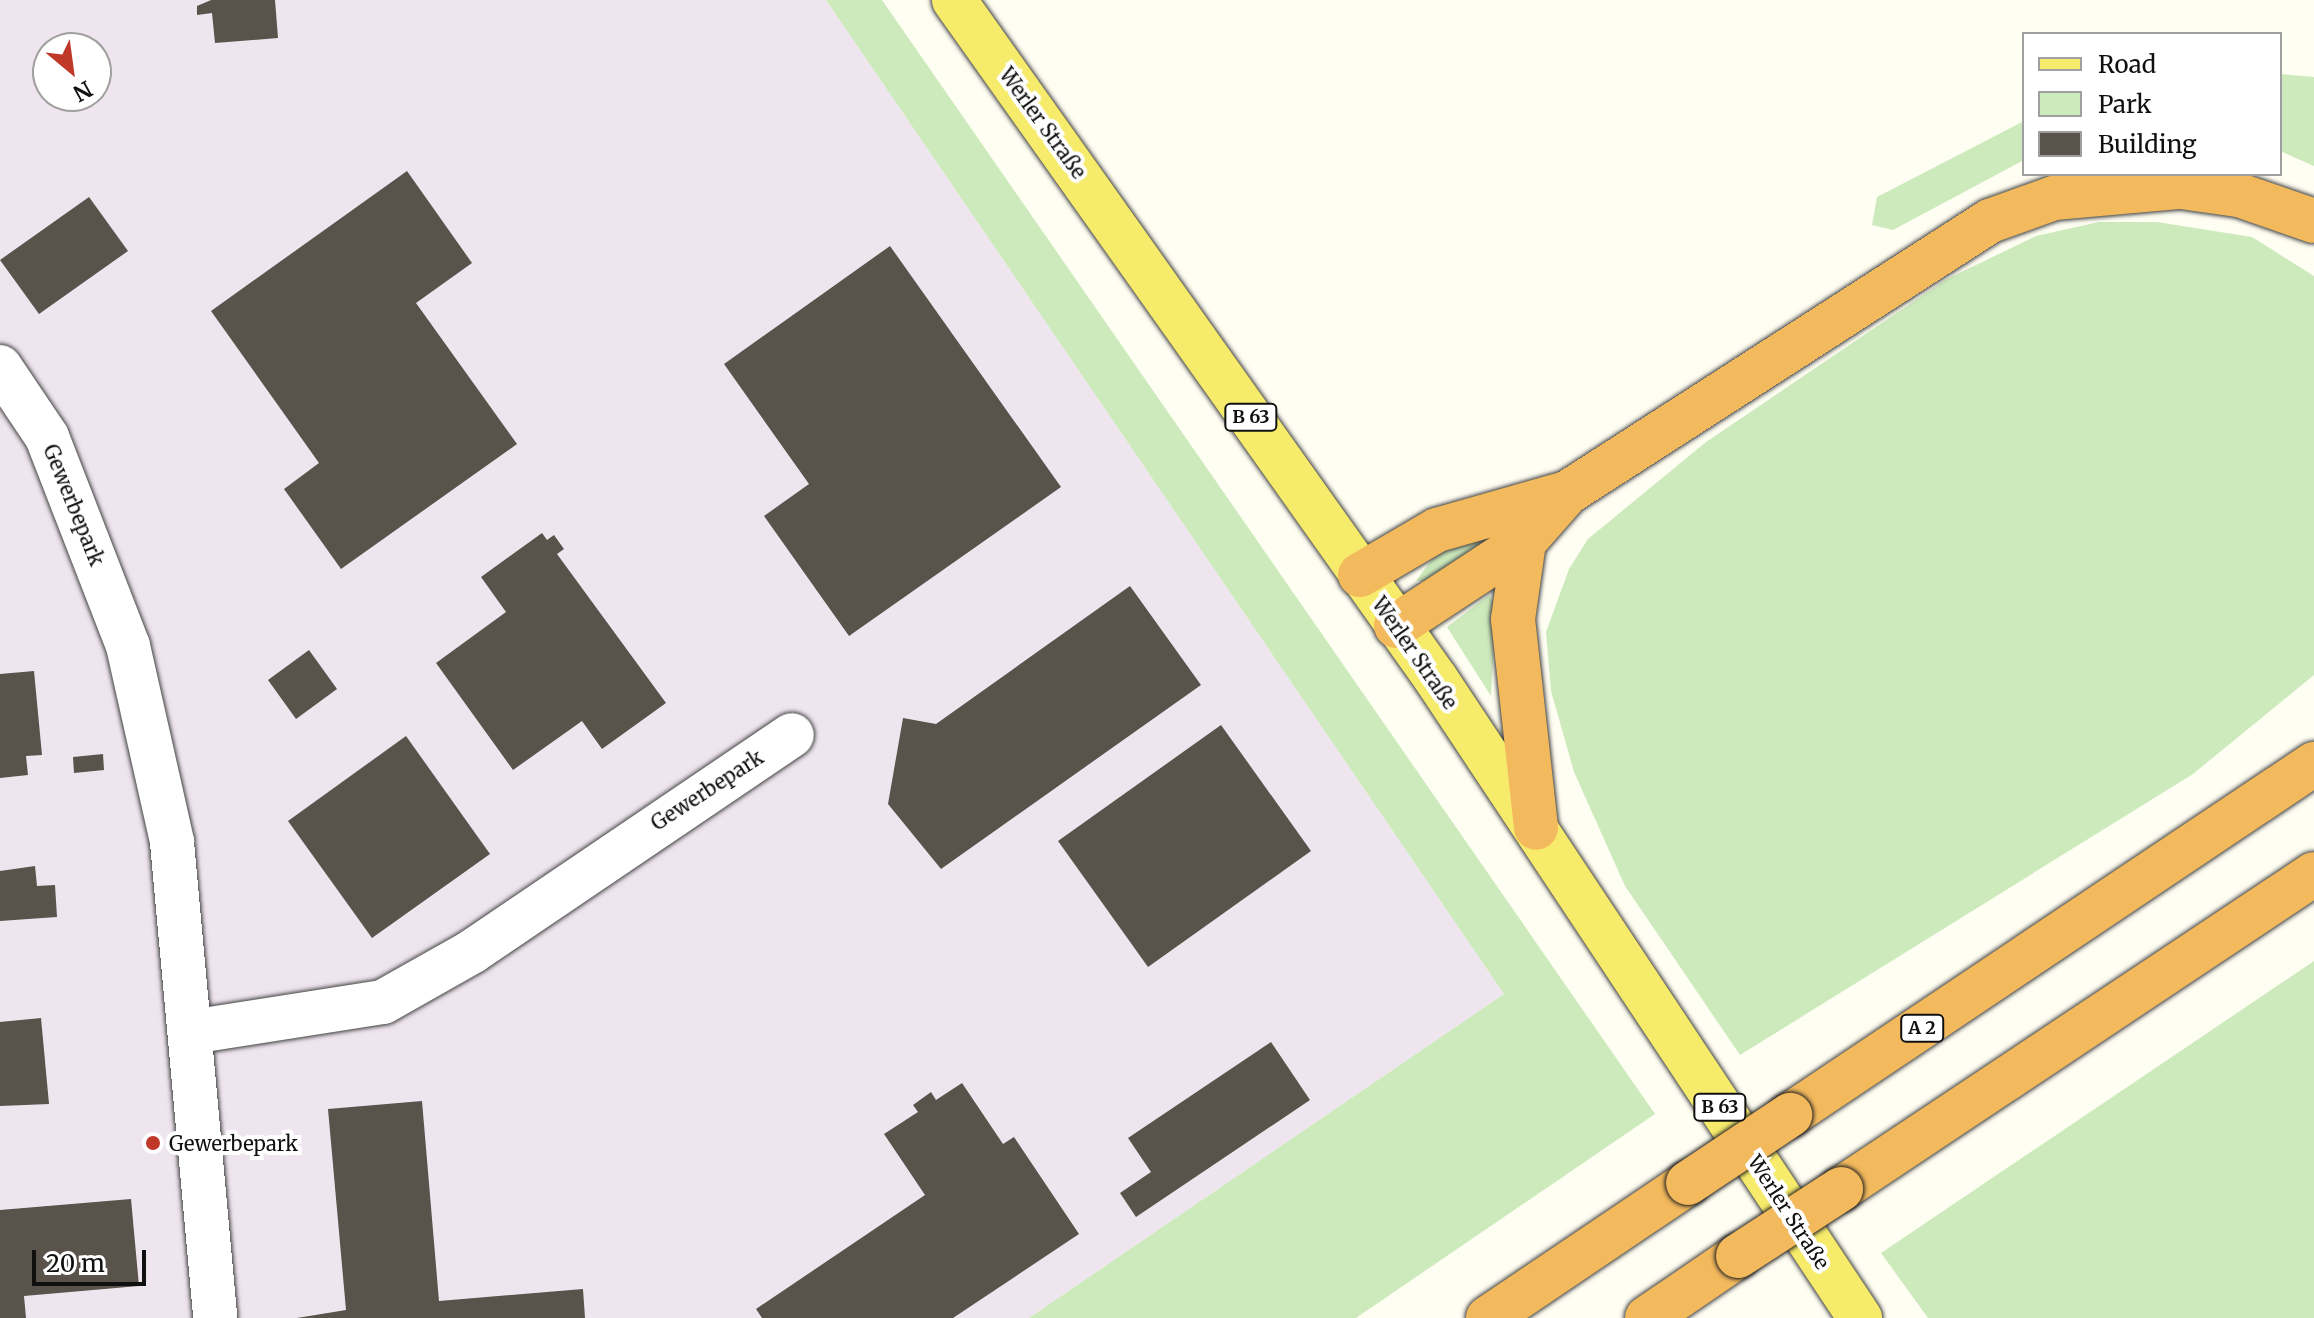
<!DOCTYPE html>
<meta charset="utf-8">
<style>
body{margin:0}
#map{position:relative;width:2314px;height:1318px;overflow:hidden;background:#fffef3;font-family:Merriweather,serif}
div>[style]{position:absolute}
[style*='--x']{left:calc(var(--x)*1px);top:calc(var(--y)*1px);width:calc(var(--w)*1px);rotate:calc(var(--a)*1deg)}
.industrial>*{inset:0;background:#eee5ee}
.green>*{inset:0;background:#cdeabc}
.building>*{inset:0;background:#59534c}
.roads{filter:drop-shadow(0 0 2px #434343) drop-shadow(0 0 2px #434343)}
.minor>*{height:44px;margin:-22px;padding:0 22px;transform-origin:22px;border-radius:22px;background:#fff}
.major>*{height:44px;margin:-22px;padding:0 22px;transform-origin:22px;border-radius:22px;background:#f7eb6b}
.highway>*{height:44px;margin:-22px;padding:0 22px;transform-origin:22px;border-radius:22px;background:#f3b95d}
.bridges{filter:drop-shadow(0 0 2px #212121) drop-shadow(0 0 2px #212121)}
.highway-bridge>*{height:44px;margin:-22px;padding:0 22px;transform-origin:22px;border-radius:22px;background:#f3b95d}
.dots>*{width:22px;height:22px;translate:-50% -50%;box-sizing:border-box;border:4px solid #fff;border-radius:50%}
span{translate:-50% -50%;white-space:nowrap;text-align:center;line-height:1.15;-webkit-text-stroke:8px #fff;paint-order:stroke}
.shield-label span{padding:2px 6px;background:#fff;border:2px solid;border-radius:6px;-webkit-text-stroke-width:0}
.shield-label{font-size:18px;color:#101010;font-weight:700}
.street-label{font-size:20px;color:#101010}
.poi-label{font-size:20px;color:#101010}
.left{translate:0 -50%;text-align:left}
.legend{position:absolute;left:2022px;top:32px;width:260px;height:144px;box-sizing:border-box;background:#fff;border:2px solid #9f9f9f;margin:0;padding:10px 14px;list-style:none;font-size:24px;color:#101010}
.legend li{display:flex;align-items:center;gap:16px;height:40px}
.legend b{width:40px;border:2px solid #9f9f9f}
.north{position:absolute;left:32px;top:32px;width:80px;height:80px;box-sizing:border-box;background:#fff;border:2px solid #9f9f9f;border-radius:50%;rotate:151deg;font-size:22px;font-weight:700;line-height:32px;text-align:center;color:#101010}
.north::after{content:'';display:block;margin:auto;width:28px;height:36px;background:#c03827;clip-path:polygon(50% 0,100% 100%,50% 72%,0 100%)}
.scale{position:absolute;left:32px;top:1250px;width:114px;height:36px;box-sizing:border-box;border:4px solid #101010;border-top:0;padding-left:10px;font-size:24px;line-height:28px;white-space:nowrap;color:#101010;-webkit-text-stroke:6px #fff;paint-order:stroke}
</style>
<div id="map">
<div class="industrial">
<i style="clip-path:polygon(evenodd,0 0,826px 0,1504px 994px,1029px 1318px,0 1318px,0 0,48px 48px,96px 48px,96px 96px,48px 96px,48px 48px)"></i>
</div>
<div class="green">
<i style="clip-path:polygon(826px 0,882px 0,1655px 1114px,1356px 1318px,1029px 1318px,1504px 994px)"></i>
<i style="clip-path:polygon(2280px 74px,2314px 77px,2314px 166px,2280px 151px)"></i>
<i style="clip-path:polygon(2024px 121px,2024px 160px,1893px 230px,1872px 225px,1877px 197px)"></i>
<i style="clip-path:polygon(2099px 222px,2157px 222px,2252px 237px,2314px 276px,2314px 675px,2193px 774px,1740px 1055px,1625px 886px,1574px 772px,1551px 691px,1546px 632px,1569px 569px,1588px 539px,1706px 442px,1947px 279px,2036px 236px)"></i>
<i style="clip-path:polygon(1514px 524px,1426px 581px,1416px 581px,1435px 555px)"></i>
<i style="clip-path:polygon(1489px 595px,1496px 605px,1491px 696px,1447px 627px)"></i>
<i style="clip-path:polygon(2314px 961px,2314px 1318px,1928px 1318px,1881px 1253px)"></i>
</div>
<div class="building">
<i style="clip-path:polygon(211px 0,275px 0,278px 38px,215px 43px,212px 13px,197px 15px,197px 6px)"></i>
<i style="clip-path:polygon(407px 171px,472px 263px,416px 303px,517px 444px,341px 569px,284px 489px,319px 463px,211px 311px)"></i>
<i style="clip-path:polygon(89px 197px,128px 251px,39px 314px,0 260px)"></i>
<i style="clip-path:polygon(890px 246px,1061px 487px,849px 636px,764px 516px,809px 484px,724px 364px)"></i>
<i style="clip-path:polygon(542px 533px,547px 540px,554px 535px,564px 549px,557px 554px,666px 703px,602px 749px,582px 721px,513px 770px,436px 663px,506px 612px,481px 577px)"></i>
<i style="clip-path:polygon(1130px 586px,1201px 685px,941px 869px,888px 804px,903px 718px,936px 724px)"></i>
<i style="clip-path:polygon(309px 650px,337px 689px,296px 719px,268px 680px)"></i>
<i style="clip-path:polygon(34px 671px,42px 755px,26px 756px,28px 775px,0 778px,0 674px)"></i>
<i style="clip-path:polygon(1221px 725px,1311px 851px,1148px 967px,1058px 841px)"></i>
<i style="clip-path:polygon(406px 736px,490px 854px,372px 938px,288px 821px)"></i>
<i style="clip-path:polygon(103px 754px,104px 770px,74px 773px,73px 757px)"></i>
<i style="clip-path:polygon(35px 866px,37px 886px,55px 885px,57px 917px,0 921px,0 871px)"></i>
<i style="clip-path:polygon(41px 1018px,49px 1104px,0 1106px,0 1022px)"></i>
<i style="clip-path:polygon(1271px 1042px,1310px 1100px,1136px 1217px,1120px 1193px,1151px 1172px,1128px 1138px)"></i>
<i style="clip-path:polygon(962px 1083px,1003px 1144px,1014px 1137px,1079px 1234px,953px 1318px,762px 1318px,756px 1309px,925px 1195px,884px 1134px,918px 1112px,913px 1105px,931px 1092px,936px 1100px)"></i>
<i style="clip-path:polygon(422px 1101px,439px 1301px,583px 1289px,585px 1318px,297px 1318px,346px 1310px,328px 1109px)"></i>
<i style="clip-path:polygon(131px 1199px,139px 1286px,24px 1296px,26px 1318px,0 1318px,0 1210px)"></i>
</div>
<div class="roads">
<div class="minor">
<i style="--x:0;--y:367;--w:84;--a:56.1"></i>
<i style="--x:47;--y:437;--w:224;--a:68.8"></i>
<i style="--x:128;--y:646;--w:201;--a:77.3"></i>
<i style="--x:172;--y:842;--w:478;--a:84.8"></i>
<i style="--x:191;--y:1032;--w:194;--a:-8.9"></i>
<i style="--x:383;--y:1002;--w:103;--a:-29.5"></i>
<i style="--x:473;--y:951;--w:385;--a:-34.1"></i>
</div>
<div class="major">
<i style="--x:954;--y:0;--w:833;--a:54.63"></i>
<i style="--x:1436;--y:679;--w:767;--a:56.43"></i>
</div>
<div class="highway">
<i style="--x:1524;--y:542;--w:78;--a:98.1"></i>
<i style="--x:1513;--y:619;--w:210;--a:83.7"></i>
<i style="--x:1360;--y:575;--w:89;--a:-30.3"></i>
<i style="--x:1437;--y:530;--w:135;--a:-15.9"></i>
<i style="--x:1396;--y:626;--w:153;--a:-33.3"></i>
<i style="--x:1524;--y:542;--w:65;--a:-48.7"></i>
<i style="--x:1567;--y:493;--w:503;--a:-32.74"></i>
<i style="--x:1990;--y:221;--w:68;--a:-19.8"></i>
<i style="--x:2054;--y:198;--w:127;--a:-5"></i>
<i style="--x:2181;--y:187;--w:59;--a:7.9"></i>
<i style="--x:2239;--y:195;--w:79;--a:19.1"></i>
<i style="--x:1790;--y:1115;--w:631;--a:-33.82"></i>
<i style="--x:1841;--y:1189;--w:568;--a:-33.66"></i>
<i style="--x:1488;--y:1318;--w:241;--a:-34"></i>
<i style="--x:1647;--y:1318;--w:110;--a:-34.3"></i>
</div>
</div>
<div class="bridges">
<div class="highway-bridge">
<i style="--x:1688;--y:1183;--w:123;--a:-33.7"></i>
<i style="--x:1738;--y:1256;--w:123;--a:-33"></i>
</div>
</div>
<div class="dots">
<i style="left:153px;top:1143px;background:#c03827"></i>
</div>
<div class="shield-label">
<span style="left:1251px;top:417px">B 63</span>
<span style="left:1922px;top:1028px">A 2</span>
<span style="left:1720px;top:1107px">B 63</span>
</div>
<div class="street-label">
<span style="left:1043px;top:123px;rotate:54deg">Werler Straße</span>
<span style="left:74px;top:505px;rotate:68deg">Gewerbepark</span>
<span style="left:1415px;top:653px;rotate:55deg">Werler Straße</span>
<span style="left:707px;top:790px;rotate:-33deg">Gewerbepark</span>
<span style="left:1789px;top:1212px;rotate:57deg">Werler Straße</span>
</div>
<div class="poi-label">
<span class="left" style="left:169px;top:1143px">Gewerbepark</span>
</div>
<ul class="legend">
<li><b style="height:10px;background:#f7eb6b"></b>Road</li>
<li><b style="height:22px;background:#cdeabc"></b>Park</li>
<li><b style="height:22px;background:#59534c"></b>Building</li>
</ul>
<div class="north">N</div>
<div class="scale">20 m</div>
</div>
